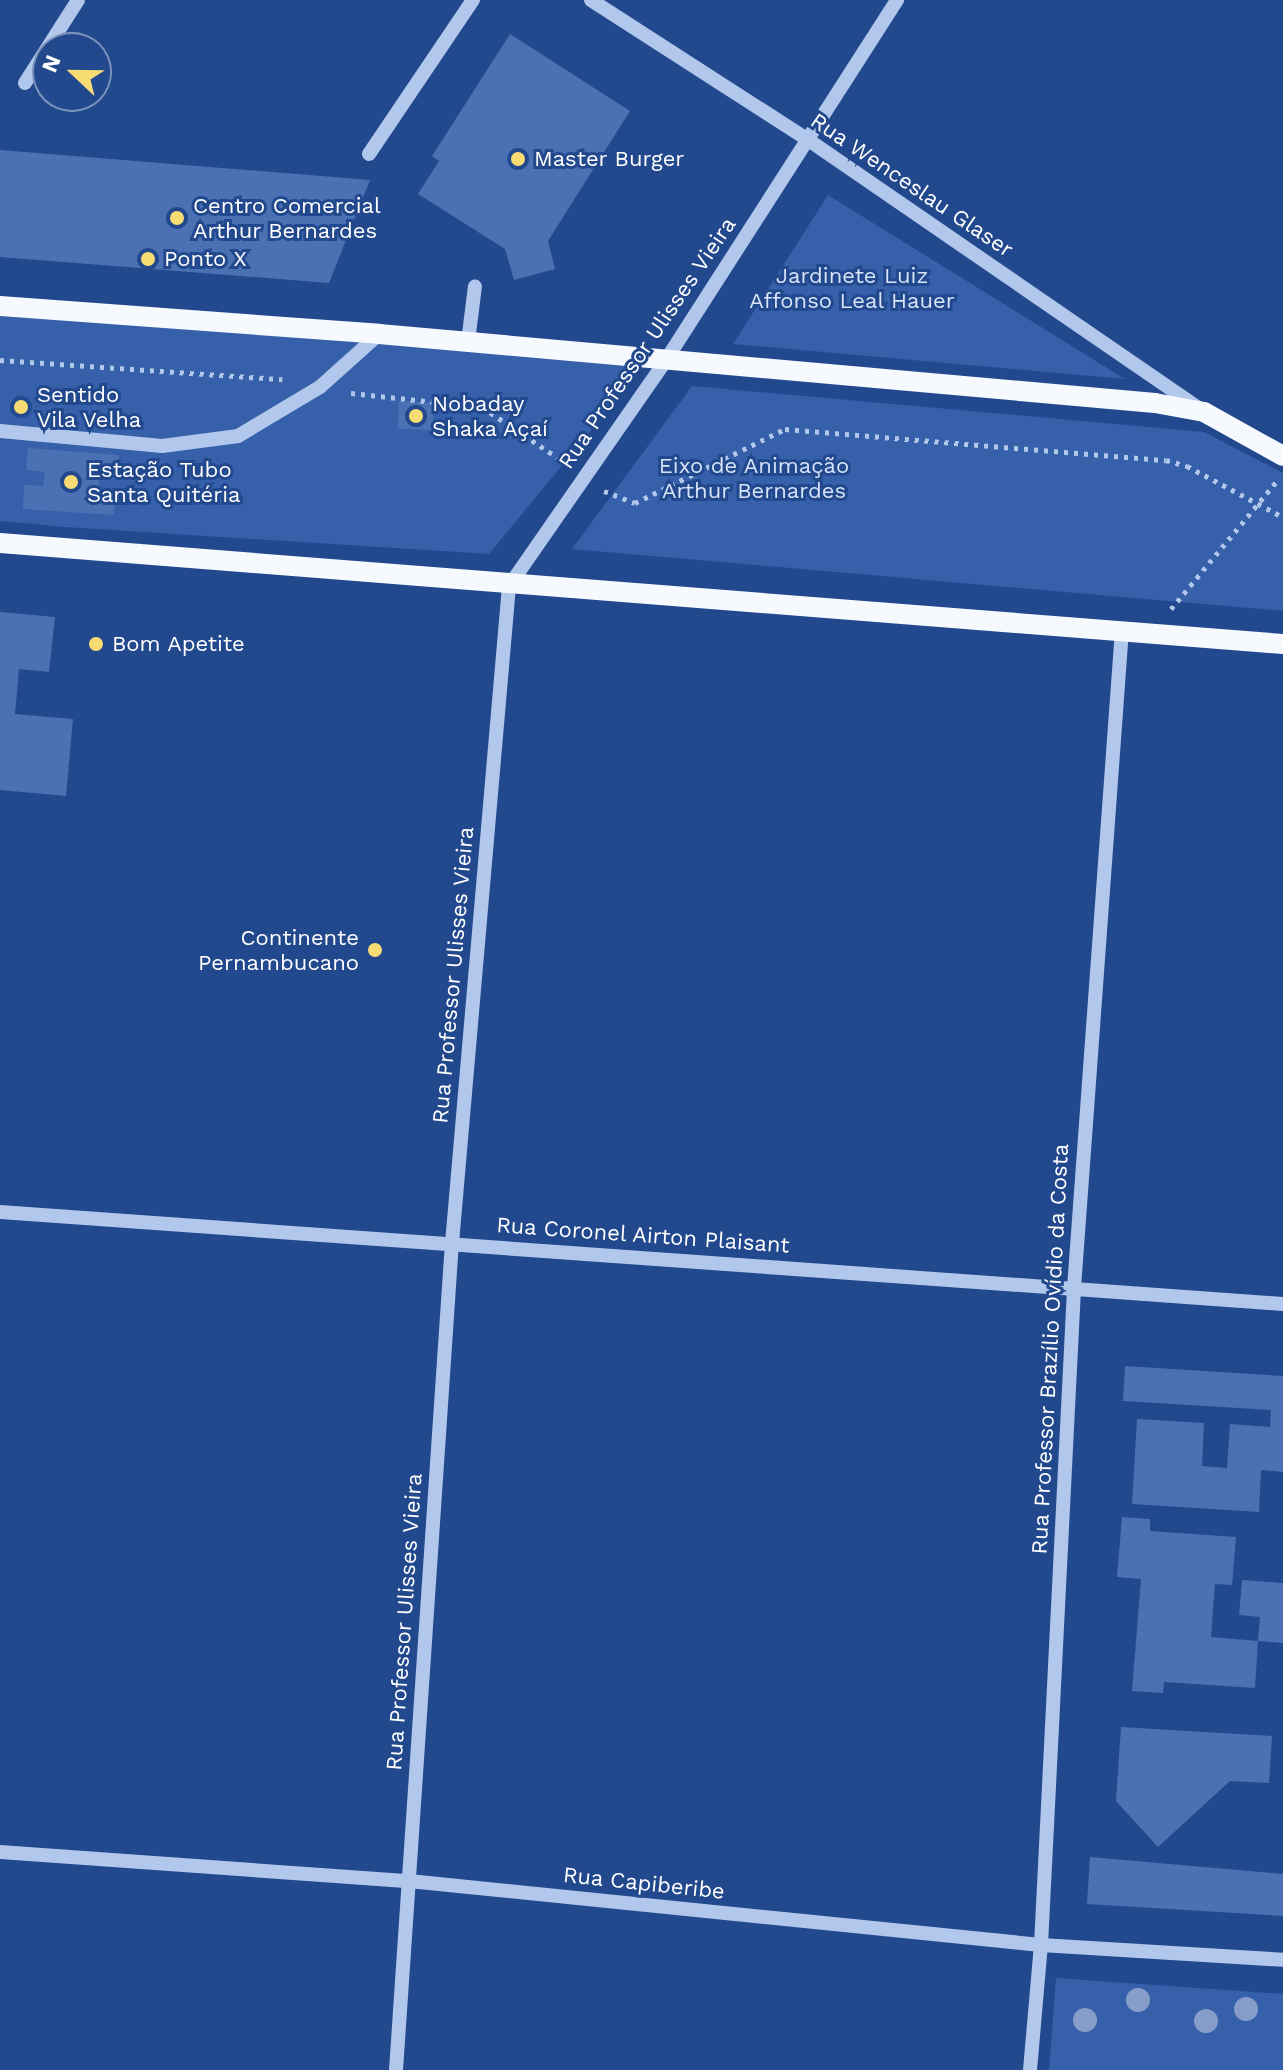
<!DOCTYPE html>
<meta charset="utf-8">
<style>
body{margin:0}
#map{position:relative;width:1283px;height:2070px;overflow:hidden;background:#22488d;font-family:"Work Sans",sans-serif}
div>[style]{position:absolute}
[style*='--x']{left:calc(var(--x)*1px);top:calc(var(--y)*1px);width:calc(var(--w)*1px);rotate:calc(var(--a)*1deg)}
.green>*{inset:0;background:#3661aa}
.building>*{inset:0;background:#4b71b4}
.path>*{height:5px;margin-top:-2.5px;transform-origin:0;background:repeating-linear-gradient(90deg,#b1c7eb 0 4px,transparent 0 10px)}
.minor>*{height:14px;margin:-7px;padding:0 7px;transform-origin:7px;border-radius:7px;background:#b1c7eb}
.major>*{height:20px;margin:-10px;padding:0 10px;transform-origin:10px;border-radius:10px;background:#f6f9fe}
.trees>*{width:24px;height:24px;margin:-12px;border-radius:50%;background:#859dc8}
.dots>*{width:22px;height:22px;translate:-50% -50%;box-sizing:border-box;border:4px solid #22488d;border-radius:50%}
span{translate:-50% -50%;white-space:nowrap;text-align:center;line-height:1.15;-webkit-text-stroke:6px #22488d;paint-order:stroke}
.poi-label{font-size:22px;color:#fff}
.left{translate:0 -50%;text-align:left}
.right{translate:-100% -50%;text-align:right}
.street-label{font-size:22px;color:#fff}
.park-label{font-size:22px;color:#d6e3f8}
.north{position:absolute;left:32px;top:32px;width:80px;height:80px;box-sizing:border-box;background:#22488d;border:2px solid #7a91bb;border-radius:50%;rotate:292deg;font-size:22px;font-weight:700;line-height:32px;text-align:center;color:#fff}
.north::after{content:'';display:block;margin:auto;width:28px;height:36px;background:#f7dc74;clip-path:polygon(50% 0,100% 100%,50% 72%,0 100%)}
</style>
<div id="map">
<div class="green">
<i style="clip-path:polygon(828px 195px,1125px 379px,733px 344px)"></i>
<i style="clip-path:polygon(0 316px,375px 339px,644px 366px,489px 554px,65px 527px,0 521px)"></i>
<i style="clip-path:polygon(692px 386px,1204px 432px,1283px 473px,1283px 611px,572px 549px)"></i>
<i style="clip-path:polygon(1056px 1978px,1283px 1994px,1283px 2070px,1049px 2070px)"></i>
</div>
<div class="building">
<i style="clip-path:polygon(510px 34px,630px 111px,548px 241px,555px 269px,514px 280px,505px 249px,418px 194px,439px 161px,432px 156px)"></i>
<i style="clip-path:polygon(0 150px,370px 180px,329px 283px,0 257px)"></i>
<i style="clip-path:polygon(399px 401px,433px 403px,433px 430px,398px 429px)"></i>
<i style="clip-path:polygon(28px 448px,119px 455px,117px 479px,99px 478px,98px 493px,116px 494px,114px 515px,23px 509px,24px 485px,43px 486px,45px 472px,26px 470px)"></i>
<i style="clip-path:polygon(0 612px,55px 617px,49px 672px,19px 669px,15px 714px,73px 719px,66px 796px,0 790px)"></i>
<i style="clip-path:polygon(1125px 1366px,1283px 1376px,1283px 1472px,1261px 1470px,1259px 1512px,1132px 1504px,1137px 1419px,1204px 1423px,1202px 1466px,1227px 1468px,1230px 1424px,1270px 1427px,1271px 1410px,1123px 1401px)"></i>
<i style="clip-path:polygon(1122px 1517px,1150px 1519px,1150px 1531px,1236px 1537px,1232px 1585px,1215px 1584px,1211px 1637px,1258px 1641px,1255px 1688px,1164px 1682px,1163px 1693px,1132px 1691px,1141px 1579px,1117px 1577px)"></i>
<i style="clip-path:polygon(1242px 1580px,1283px 1583px,1283px 1643px,1258px 1641px,1260px 1617px,1239px 1615px)"></i>
<i style="clip-path:polygon(1121px 1727px,1272px 1736px,1269px 1783px,1230px 1781px,1158px 1847px,1116px 1801px)"></i>
<i style="clip-path:polygon(1090px 1857px,1283px 1874px,1283px 1916px,1087px 1904px)"></i>
</div>
<div class="path">
<i style="--x:0;--y:360;--w:283;--a:3.9"></i>
<i style="--x:351;--y:393;--w:132;--a:6.1"></i>
<i style="--x:482;--y:407;--w:102;--a:33.8"></i>
<i style="--x:604;--y:491;--w:33;--a:21"></i>
<i style="--x:635;--y:503;--w:167;--a:-26.3"></i>
<i style="--x:785;--y:429;--w:382;--a:4.7"></i>
<i style="--x:1166;--y:460;--w:22;--a:16"></i>
<i style="--x:1187;--y:466;--w:109;--a:28"></i>
<i style="--x:1171;--y:609;--w:166;--a:-50.4"></i>
</div>
<div class="minor">
<i style="--x:591;--y:0;--w:257;--a:32.8"></i>
<i style="--x:807;--y:139;--w:475;--a:34.5"></i>
<i style="--x:25;--y:83;--w:98;--a:-57.4"></i>
<i style="--x:369;--y:154;--w:186;--a:-56"></i>
<i style="--x:468;--y:342;--w:56;--a:-82.9"></i>
<i style="--x:0;--y:431;--w:163;--a:5.3"></i>
<i style="--x:162;--y:446;--w:77;--a:-7.5"></i>
<i style="--x:238;--y:436;--w:96;--a:-30.9"></i>
<i style="--x:320;--y:387;--w:79;--a:-41.9"></i>
<i style="--x:0;--y:1212;--w:1286;--a:4.1"></i>
<i style="--x:0;--y:1852;--w:410;--a:4.1"></i>
<i style="--x:409;--y:1881;--w:635;--a:5.78"></i>
<i style="--x:1041;--y:1945;--w:242;--a:3.5"></i>
<i style="--x:396;--y:2070;--w:829;--a:-86.13"></i>
<i style="--x:452;--y:1243;--w:659;--a:-85.04"></i>
<i style="--x:509;--y:586;--w:275;--a:-55.2"></i>
<i style="--x:666;--y:360;--w:428;--a:-57.3"></i>
<i style="--x:1030;--y:2070;--w:125;--a:-85"></i>
<i style="--x:1041;--y:1945;--w:658;--a:-87.12"></i>
<i style="--x:1074;--y:1288;--w:660;--a:-85.83"></i>
</div>
<div class="major">
<i style="--x:0;--y:306;--w:380;--a:4.2"></i>
<i style="--x:379;--y:334;--w:779;--a:5.08"></i>
<i style="--x:1155;--y:403;--w:50;--a:10.4"></i>
<i style="--x:1204;--y:412;--w:90;--a:29.1"></i>
<i style="--x:0;--y:543;--w:1287;--a:4.5"></i>
</div>
<div class="trees">
<i style="left:1138px;top:2000px"></i>
<i style="left:1246px;top:2009px"></i>
<i style="left:1085px;top:2020px"></i>
<i style="left:1206px;top:2021px"></i>
</div>
<div class="dots">
<i style="left:518px;top:159px;background:#f7dc74"></i>
<i style="left:177px;top:218px;background:#f7dc74"></i>
<i style="left:148px;top:259px;background:#f7dc74"></i>
<i style="left:21px;top:407px;background:#f7dc74"></i>
<i style="left:416px;top:416px;background:#f7dc74"></i>
<i style="left:71px;top:482px;background:#f7dc74"></i>
<i style="left:96px;top:644px;background:#f7dc74"></i>
<i style="left:375px;top:950px;background:#f7dc74"></i>
</div>
<div class="poi-label">
<span class="left" style="left:534px;top:159px">Master Burger</span>
<span class="left" style="left:193px;top:218px">Centro Comercial<br>Arthur Bernardes</span>
<span class="left" style="left:164px;top:259px">Ponto X</span>
<span class="left" style="left:37px;top:407px">Sentido<br>Vila Velha</span>
<span class="left" style="left:432px;top:416px">Nobaday<br>Shaka Açaí</span>
<span class="left" style="left:87px;top:482px">Estação Tubo<br>Santa Quitéria</span>
<span class="left" style="left:112px;top:644px">Bom Apetite</span>
<span class="right" style="left:359px;top:950px">Continente<br>Pernambucano</span>
</div>
<div class="street-label">
<span style="left:912px;top:185px;rotate:34deg">Rua Wenceslau Glaser</span>
<span style="left:647px;top:343px;rotate:-56deg">Rua Professor Ulisses Vieira</span>
<span style="left:453px;top:975px;rotate:-85deg">Rua Professor Ulisses Vieira</span>
<span style="left:643px;top:1235px;rotate:4deg">Rua Coronel Airton Plaisant</span>
<span style="left:1050px;top:1349px;rotate:-87deg">Rua Professor Brazílio Ovídio da Costa</span>
<span style="left:404px;top:1622px;rotate:-86deg">Rua Professor Ulisses Vieira</span>
<span style="left:644px;top:1883px;rotate:6deg">Rua Capiberibe</span>
</div>
<div class="park-label">
<span style="left:852px;top:288px">Jardinete Luiz<br>Affonso Leal Hauer</span>
<span style="left:754px;top:478px">Eixo de Animação<br>Arthur Bernardes</span>
</div>
<div class="north">N</div>
</div>
